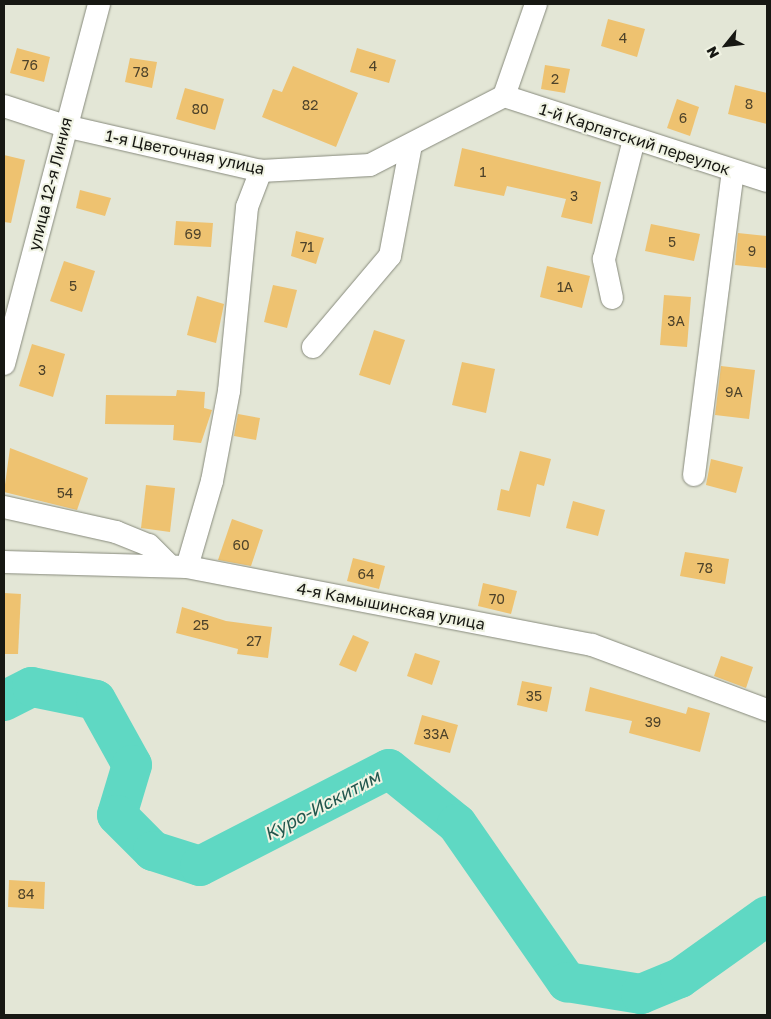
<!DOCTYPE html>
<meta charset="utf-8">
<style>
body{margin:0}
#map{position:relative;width:771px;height:1019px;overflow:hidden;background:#e3e6d6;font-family:"Golos Text",sans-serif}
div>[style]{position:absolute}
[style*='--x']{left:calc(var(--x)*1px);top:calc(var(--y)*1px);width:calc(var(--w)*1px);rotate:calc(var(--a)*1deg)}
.river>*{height:40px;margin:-20px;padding:0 20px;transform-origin:20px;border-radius:20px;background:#5fd8c3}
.building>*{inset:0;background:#eec270}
.roads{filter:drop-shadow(0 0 1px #878a7c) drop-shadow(0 0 1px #878a7c)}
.minor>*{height:22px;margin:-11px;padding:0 11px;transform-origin:11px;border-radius:11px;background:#fff}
span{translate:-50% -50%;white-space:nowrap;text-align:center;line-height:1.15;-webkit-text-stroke:4px #f0f3e3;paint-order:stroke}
.number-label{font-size:14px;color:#4d422a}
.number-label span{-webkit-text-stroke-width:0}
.street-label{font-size:16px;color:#171813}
.water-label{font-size:18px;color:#22564d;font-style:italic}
.frame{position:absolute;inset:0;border:5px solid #171813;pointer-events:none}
.north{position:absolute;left:701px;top:20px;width:50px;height:50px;-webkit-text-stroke:4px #f0f3e3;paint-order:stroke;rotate:241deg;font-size:14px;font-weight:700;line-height:20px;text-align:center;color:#171813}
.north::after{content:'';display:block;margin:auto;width:18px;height:22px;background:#171813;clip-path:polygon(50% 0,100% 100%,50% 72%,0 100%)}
</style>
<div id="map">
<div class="river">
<i style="--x:4;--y:701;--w:31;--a:-27"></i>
<i style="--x:32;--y:687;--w:65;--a:11.5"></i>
<i style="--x:96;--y:700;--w:74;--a:61"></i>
<i style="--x:132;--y:765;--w:52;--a:106.7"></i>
<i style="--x:117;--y:815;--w:51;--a:45"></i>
<i style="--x:153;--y:851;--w:49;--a:17.7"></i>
<i style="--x:200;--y:866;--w:212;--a:-27.2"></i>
<i style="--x:389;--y:769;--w:87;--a:39"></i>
<i style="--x:457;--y:824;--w:193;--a:55.2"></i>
<i style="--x:567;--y:982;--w:75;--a:9.2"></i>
<i style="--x:641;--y:994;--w:42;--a:-22.3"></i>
<i style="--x:680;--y:978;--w:107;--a:-35.5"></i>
</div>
<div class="building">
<i style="clip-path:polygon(608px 19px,645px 29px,637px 57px,601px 46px)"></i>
<i style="clip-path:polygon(17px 48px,50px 57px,44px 82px,10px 73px)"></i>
<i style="clip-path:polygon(357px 48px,396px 60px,389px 83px,350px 72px)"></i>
<i style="clip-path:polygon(130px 58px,157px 62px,152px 88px,125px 82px)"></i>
<i style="clip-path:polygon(545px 65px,570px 69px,565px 93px,541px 89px)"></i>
<i style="clip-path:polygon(293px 66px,358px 93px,336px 147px,262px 117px,273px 89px,282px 92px)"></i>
<i style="clip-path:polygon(735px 85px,767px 93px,767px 124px,728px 114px)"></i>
<i style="clip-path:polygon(185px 88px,224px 99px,215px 130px,176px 119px)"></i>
<i style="clip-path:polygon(677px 99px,699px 107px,690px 136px,667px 128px)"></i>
<i style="clip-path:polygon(462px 148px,601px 182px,592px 224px,561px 217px,566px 199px,507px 186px,504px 196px,454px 186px)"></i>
<i style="clip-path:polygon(4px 155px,25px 160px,11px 223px,4px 222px)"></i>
<i style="clip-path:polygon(80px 190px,111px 198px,105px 216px,76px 208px)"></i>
<i style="clip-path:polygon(176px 221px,213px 223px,211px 247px,174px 245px)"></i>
<i style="clip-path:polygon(651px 224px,700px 234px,694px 261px,645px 251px)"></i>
<i style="clip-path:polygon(296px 231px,324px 238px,316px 264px,291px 256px)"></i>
<i style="clip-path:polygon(738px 233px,767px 236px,767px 268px,735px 265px)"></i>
<i style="clip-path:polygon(64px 261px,95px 271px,82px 312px,50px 301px)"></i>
<i style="clip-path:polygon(547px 266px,590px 276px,582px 308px,540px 297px)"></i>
<i style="clip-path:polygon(273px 285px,297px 290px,287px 328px,264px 322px)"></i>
<i style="clip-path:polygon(664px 295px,691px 297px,687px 347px,660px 345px)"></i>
<i style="clip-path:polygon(197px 296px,224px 304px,216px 343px,187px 335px)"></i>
<i style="clip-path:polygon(374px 330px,405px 340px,390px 385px,359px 375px)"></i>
<i style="clip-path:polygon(32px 344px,65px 354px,53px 397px,19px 386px)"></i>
<i style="clip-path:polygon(462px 362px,495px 369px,486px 413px,452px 405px)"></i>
<i style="clip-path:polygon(721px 366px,755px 370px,749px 419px,715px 415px)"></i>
<i style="clip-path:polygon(177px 390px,205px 392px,204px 408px,212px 410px,201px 443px,173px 440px,174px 425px,105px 424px,106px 395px,176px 396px)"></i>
<i style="clip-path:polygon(238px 414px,260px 418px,256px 440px,234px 436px)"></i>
<i style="clip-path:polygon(10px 448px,88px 478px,77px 510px,4px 492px)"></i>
<i style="clip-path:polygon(520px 451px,551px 459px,544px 486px,537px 484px,530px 517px,497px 510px,501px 489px,509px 491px)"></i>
<i style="clip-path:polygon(711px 459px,743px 467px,736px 493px,706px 485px)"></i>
<i style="clip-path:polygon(146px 485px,175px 488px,170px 532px,141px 528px)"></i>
<i style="clip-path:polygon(573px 501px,605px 510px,598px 536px,566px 528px)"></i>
<i style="clip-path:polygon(232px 519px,263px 530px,251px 566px,218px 560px)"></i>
<i style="clip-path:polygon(685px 552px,729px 559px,725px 584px,680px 576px)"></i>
<i style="clip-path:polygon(353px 558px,385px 566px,379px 589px,347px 581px)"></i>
<i style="clip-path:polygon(483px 583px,517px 591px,511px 614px,478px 606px)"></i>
<i style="clip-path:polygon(4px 593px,21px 594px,18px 654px,4px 654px)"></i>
<i style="clip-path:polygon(182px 607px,226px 621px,272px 627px,268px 658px,237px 654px,238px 649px,176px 633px)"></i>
<i style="clip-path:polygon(353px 635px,369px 642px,356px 672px,339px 665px)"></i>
<i style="clip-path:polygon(415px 653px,440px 661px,432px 685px,407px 676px)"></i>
<i style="clip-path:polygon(721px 656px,753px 667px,746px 688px,714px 676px)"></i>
<i style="clip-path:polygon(522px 681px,552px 687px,547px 712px,517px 705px)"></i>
<i style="clip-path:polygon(590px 687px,686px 714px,688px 707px,710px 713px,700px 752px,629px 733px,632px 721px,585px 711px)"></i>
<i style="clip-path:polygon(422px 715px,458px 725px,450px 753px,414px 744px)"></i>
<i style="clip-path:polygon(9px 880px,45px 882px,44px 909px,8px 907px)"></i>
</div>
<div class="roads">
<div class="minor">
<i style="--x:504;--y:96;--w:276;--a:17.9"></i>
<i style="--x:504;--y:96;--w:97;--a:-70.8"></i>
<i style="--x:4;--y:106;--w:64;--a:18.2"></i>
<i style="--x:65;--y:126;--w:201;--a:12.9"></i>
<i style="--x:261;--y:171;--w:109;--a:-3.2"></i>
<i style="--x:370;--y:165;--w:151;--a:-27.2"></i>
<i style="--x:612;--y:298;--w:40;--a:-102"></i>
<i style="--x:604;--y:259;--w:123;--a:-75.9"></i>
<i style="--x:313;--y:347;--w:119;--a:-49.8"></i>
<i style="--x:390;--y:256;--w:113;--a:-79.3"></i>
<i style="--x:4;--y:364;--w:372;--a:-75.2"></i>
<i style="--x:694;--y:475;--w:305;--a:-82.7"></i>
<i style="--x:4;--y:507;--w:115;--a:12.6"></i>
<i style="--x:116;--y:532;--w:35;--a:22"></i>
<i style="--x:149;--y:545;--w:28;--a:45"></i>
<i style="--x:4;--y:562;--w:183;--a:1.6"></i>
<i style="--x:187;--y:567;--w:412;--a:10.9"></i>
<i style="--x:592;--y:645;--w:187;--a:20.4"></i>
<i style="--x:187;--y:567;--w:90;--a:-73.8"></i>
<i style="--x:212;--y:481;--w:92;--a:-79.3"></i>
<i style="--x:229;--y:391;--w:185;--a:-84.4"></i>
<i style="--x:247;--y:207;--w:39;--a:-69"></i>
</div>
</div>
<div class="number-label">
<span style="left:623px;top:38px">4</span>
<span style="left:30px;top:65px">76</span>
<span style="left:373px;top:66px">4</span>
<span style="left:141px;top:72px">78</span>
<span style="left:555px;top:79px">2</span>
<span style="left:749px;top:104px">8</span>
<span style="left:310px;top:105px">82</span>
<span style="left:200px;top:109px">80</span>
<span style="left:683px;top:118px">6</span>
<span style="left:483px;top:172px">1</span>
<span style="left:574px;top:196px">3</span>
<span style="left:193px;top:234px">69</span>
<span style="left:672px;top:242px">5</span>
<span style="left:307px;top:247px">71</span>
<span style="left:752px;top:251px">9</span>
<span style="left:73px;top:286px">5</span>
<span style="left:565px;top:287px">1А</span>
<span style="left:676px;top:321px">3А</span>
<span style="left:42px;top:370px">3</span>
<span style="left:734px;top:392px">9А</span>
<span style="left:65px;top:493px">54</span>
<span style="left:241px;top:545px">60</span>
<span style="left:705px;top:568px">78</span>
<span style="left:366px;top:574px">64</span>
<span style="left:497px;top:599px">70</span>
<span style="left:201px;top:625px">25</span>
<span style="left:254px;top:641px">27</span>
<span style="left:534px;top:696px">35</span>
<span style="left:653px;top:722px">39</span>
<span style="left:436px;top:734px">33А</span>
<span style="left:26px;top:894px">84</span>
</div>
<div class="street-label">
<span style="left:635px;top:139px;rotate:18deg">1-й Карпатский переулок</span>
<span style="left:185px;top:152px;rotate:12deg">1-я Цветочная улица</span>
<span style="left:50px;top:184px;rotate:-76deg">улица 12-я Линия</span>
<span style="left:391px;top:606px;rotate:11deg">4-я Камышинская улица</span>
</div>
<div class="water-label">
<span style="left:322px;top:805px;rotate:-28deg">Куро-Искитим</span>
</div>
<div class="frame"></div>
<div class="north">N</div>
</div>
